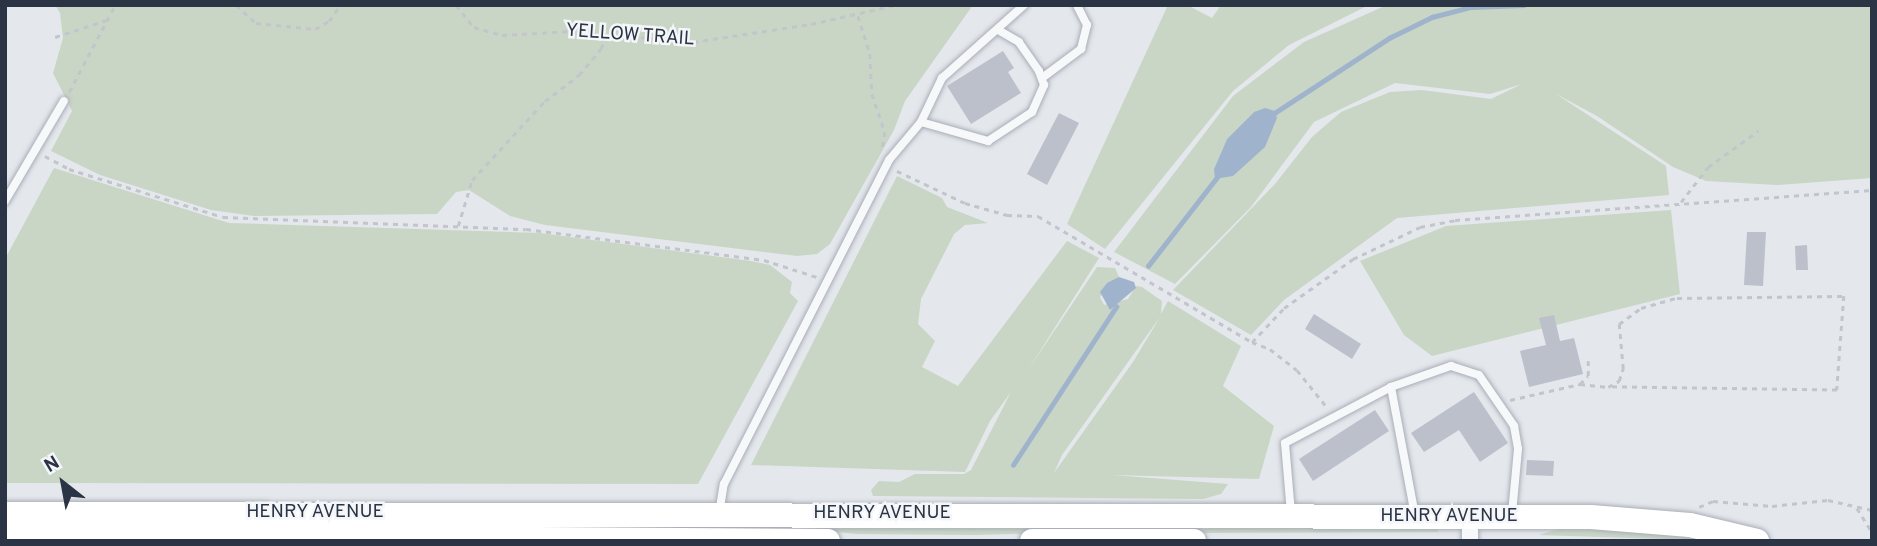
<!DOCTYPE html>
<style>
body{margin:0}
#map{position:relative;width:1877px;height:546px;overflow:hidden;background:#e4e7ec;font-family:Overpass,sans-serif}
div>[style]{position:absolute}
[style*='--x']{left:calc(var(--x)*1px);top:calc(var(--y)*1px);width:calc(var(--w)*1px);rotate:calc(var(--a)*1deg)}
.green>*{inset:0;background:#c9d6c5}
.water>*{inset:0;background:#9fb4cc}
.stream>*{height:4.5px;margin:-2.25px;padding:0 2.25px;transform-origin:2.25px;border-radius:2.25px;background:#9fb4cc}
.building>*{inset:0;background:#bbc0ca}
.path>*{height:2.5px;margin-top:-1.25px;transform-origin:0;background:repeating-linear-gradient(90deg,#c2c5cb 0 5px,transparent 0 10px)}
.roads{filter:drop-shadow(0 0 2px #a9aeb7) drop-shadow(0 0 2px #a9aeb7)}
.service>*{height:8px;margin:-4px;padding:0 4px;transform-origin:4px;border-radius:4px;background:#f7f8fa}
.minor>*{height:16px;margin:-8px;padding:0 8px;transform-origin:8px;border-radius:8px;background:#f7f8fa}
.primary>*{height:24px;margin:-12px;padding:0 12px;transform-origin:12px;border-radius:12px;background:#fff}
span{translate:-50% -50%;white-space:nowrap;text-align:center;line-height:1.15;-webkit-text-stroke:5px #f4f6f9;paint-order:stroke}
.street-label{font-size:19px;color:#2b3445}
.frame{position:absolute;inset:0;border:7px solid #2b3445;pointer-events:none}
.north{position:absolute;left:28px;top:448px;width:70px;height:70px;-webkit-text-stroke:5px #f4f6f9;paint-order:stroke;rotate:329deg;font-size:19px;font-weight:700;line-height:28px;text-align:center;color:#2b3445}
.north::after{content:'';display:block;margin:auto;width:24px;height:32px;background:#2b3445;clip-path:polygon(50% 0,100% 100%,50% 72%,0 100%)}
</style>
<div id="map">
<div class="green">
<i style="clip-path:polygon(55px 5px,973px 5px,905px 101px,894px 130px,830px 244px,817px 254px,797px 256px,545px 225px,510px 216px,469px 190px,456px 192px,437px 214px,254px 216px,211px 210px,100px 175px,51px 151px,72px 111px,53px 73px,63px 38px,60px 13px)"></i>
<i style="clip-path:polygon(1168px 5px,1187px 5px,1212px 18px,1221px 5px,1369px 5px,1289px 45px,1233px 91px,1105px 249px,1067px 224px)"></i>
<i style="clip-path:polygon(evenodd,1387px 5px,1872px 5px,1872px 178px,1777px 185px,1706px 181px,1673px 167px,1597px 116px,1556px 94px,1666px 166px,1669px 195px,1397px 218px,1284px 300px,1251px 335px,1173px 290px,1275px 184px,1312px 137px,1341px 112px,1390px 92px,1422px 90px,1491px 99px,1522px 84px,1490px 94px,1395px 83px,1314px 122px,1251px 207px,1175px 284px,1114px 252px,1233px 96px,1304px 42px,1387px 5px,1254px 112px,1214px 169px,1227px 139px,1254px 112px)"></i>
<i style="clip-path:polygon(54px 168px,229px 223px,540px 233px,751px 261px,770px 265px,792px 282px,790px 293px,798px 301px,698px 484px,5px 483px,5px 259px)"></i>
<i style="clip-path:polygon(evenodd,897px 176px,942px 198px,947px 207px,988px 223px,965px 225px,954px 234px,921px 299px,918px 324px,935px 341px,922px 367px,958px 386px,1067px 241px,1099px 258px,1028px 370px,1097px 267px,1115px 268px,1119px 277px,1100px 297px,1104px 305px,1128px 299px,1136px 286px,1142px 287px,1162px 301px,1161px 314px,1168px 301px,1241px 346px,1223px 386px,1274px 426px,1259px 479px,1112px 475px,1228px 484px,1221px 494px,1203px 499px,873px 496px,871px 490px,879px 481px,899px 482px,915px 474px,964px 474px,971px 470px,1011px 392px,990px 421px,965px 472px,751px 465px,897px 176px,1160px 317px,1133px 362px,1054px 473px,1062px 455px,1160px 317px)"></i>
<i style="clip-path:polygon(1671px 210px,1680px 294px,1432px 356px,1404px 335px,1360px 261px,1446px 226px)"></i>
<i style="clip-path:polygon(1226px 524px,1438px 526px,1438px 532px,1192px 533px)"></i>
<i style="clip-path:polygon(1571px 525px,1617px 526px,1723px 541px,1539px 535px)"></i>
<i style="clip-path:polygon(1052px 526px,1048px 533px,977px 535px,857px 534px,784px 527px)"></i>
</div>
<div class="water">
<i style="clip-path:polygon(1265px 108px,1275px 111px,1277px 118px,1265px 147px,1233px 176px,1215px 179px,1214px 169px,1227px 139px,1254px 112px)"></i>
<i style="clip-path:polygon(1119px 277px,1134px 282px,1136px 288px,1110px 310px,1100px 292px,1107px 283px)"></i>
</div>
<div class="stream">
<i style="--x:1273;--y:114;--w:139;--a:-33.2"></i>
<i style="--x:1389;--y:38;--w:48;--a:-26"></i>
<i style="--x:1432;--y:17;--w:40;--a:-14.4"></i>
<i style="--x:1471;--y:7;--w:53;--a:-2.2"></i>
<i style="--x:1148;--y:266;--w:114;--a:-52.1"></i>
<i style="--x:1013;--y:465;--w:189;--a:-56.9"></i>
</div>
<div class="building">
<i style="clip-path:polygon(1003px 51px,1014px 68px,1008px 72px,1021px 93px,971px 124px,947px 86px)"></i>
<i style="clip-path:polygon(1059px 113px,1079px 123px,1047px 185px,1027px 174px)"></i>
<i style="clip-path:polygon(1747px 232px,1766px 232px,1763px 286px,1744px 285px)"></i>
<i style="clip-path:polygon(1807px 245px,1808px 270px,1796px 270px,1795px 246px)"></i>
<i style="clip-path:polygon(1314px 314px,1361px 344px,1352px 359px,1305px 329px)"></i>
<i style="clip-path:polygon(1554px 315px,1560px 341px,1574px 338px,1583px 374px,1529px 387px,1520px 351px,1546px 345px,1539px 318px)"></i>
<i style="clip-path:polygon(1474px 392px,1508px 443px,1480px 462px,1459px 430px,1424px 452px,1411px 433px)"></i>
<i style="clip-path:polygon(1375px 410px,1389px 431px,1313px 481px,1299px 459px)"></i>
<i style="clip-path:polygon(1527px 460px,1554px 461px,1553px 476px,1526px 475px)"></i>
</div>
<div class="path">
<i style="--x:236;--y:5;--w:27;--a:42"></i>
<i style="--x:256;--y:23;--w:59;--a:5.8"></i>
<i style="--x:315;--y:29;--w:16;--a:-30"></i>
<i style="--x:329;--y:21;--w:19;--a:-55"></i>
<i style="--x:456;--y:5;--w:28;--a:51"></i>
<i style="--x:474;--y:27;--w:29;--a:16"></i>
<i style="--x:502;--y:35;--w:69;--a:-3.3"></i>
<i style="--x:571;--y:31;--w:122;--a:5.2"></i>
<i style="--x:693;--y:42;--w:119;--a:-8.7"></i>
<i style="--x:811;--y:24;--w:86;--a:-12.7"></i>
<i style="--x:858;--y:16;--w:40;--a:72"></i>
<i style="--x:870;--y:54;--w:40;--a:87.1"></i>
<i style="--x:872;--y:94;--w:40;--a:71.1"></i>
<i style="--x:885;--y:132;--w:18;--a:99"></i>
<i style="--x:55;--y:37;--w:55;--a:-18.1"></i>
<i style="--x:69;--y:92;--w:98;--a:-62.1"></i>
<i style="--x:45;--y:156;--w:27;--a:28"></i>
<i style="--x:69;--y:169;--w:161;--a:17.3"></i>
<i style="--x:223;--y:217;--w:303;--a:2.3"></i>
<i style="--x:526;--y:229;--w:240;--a:7.4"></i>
<i style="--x:764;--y:260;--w:56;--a:17.8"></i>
<i style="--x:897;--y:171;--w:75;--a:25.2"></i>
<i style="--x:965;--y:203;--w:44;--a:15.9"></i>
<i style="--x:1007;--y:215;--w:31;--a:2"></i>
<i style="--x:1038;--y:216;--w:248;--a:30.5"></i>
<i style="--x:1252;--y:342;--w:47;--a:-46.7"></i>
<i style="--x:1284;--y:308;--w:85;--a:-35.4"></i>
<i style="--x:1353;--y:259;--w:74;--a:-25.5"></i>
<i style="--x:1420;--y:227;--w:36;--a:-11"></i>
<i style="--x:1455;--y:220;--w:418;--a:-4.1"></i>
<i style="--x:1681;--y:202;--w:44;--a:-52.4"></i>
<i style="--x:1708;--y:167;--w:62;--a:-35.8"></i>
<i style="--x:458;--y:226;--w:48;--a:-73.1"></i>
<i style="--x:472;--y:180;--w:108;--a:-47.3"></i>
<i style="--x:545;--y:101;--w:43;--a:-37.4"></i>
<i style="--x:579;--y:75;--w:34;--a:-50"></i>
<i style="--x:601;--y:49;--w:16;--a:-72"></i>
<i style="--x:1252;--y:342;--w:19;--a:21"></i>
<i style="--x:1270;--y:349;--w:34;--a:38"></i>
<i style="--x:1297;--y:370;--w:48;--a:51"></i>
<i style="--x:1580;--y:384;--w:11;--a:-45"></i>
<i style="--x:1588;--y:376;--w:15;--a:-90"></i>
<i style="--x:1510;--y:400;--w:72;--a:-12.9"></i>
<i style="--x:1580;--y:384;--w:28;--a:6"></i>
<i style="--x:1608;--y:387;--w:13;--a:-29"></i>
<i style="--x:1619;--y:381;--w:13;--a:-72"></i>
<i style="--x:1623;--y:369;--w:45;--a:-95.1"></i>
<i style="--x:1619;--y:324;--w:27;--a:-36"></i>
<i style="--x:1641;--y:308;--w:37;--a:-16"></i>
<i style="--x:1677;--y:298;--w:167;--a:-0.7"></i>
<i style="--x:1844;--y:296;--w:94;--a:94.3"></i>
<i style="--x:1837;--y:390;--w:229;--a:-179.2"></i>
<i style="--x:1699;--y:507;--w:15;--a:-23"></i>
<i style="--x:1713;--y:501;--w:59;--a:4.8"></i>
<i style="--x:1772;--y:506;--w:56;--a:-6.1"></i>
<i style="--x:1828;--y:500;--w:45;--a:12.8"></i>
<i style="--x:1857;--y:508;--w:28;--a:58"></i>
</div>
<div class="roads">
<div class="service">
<i style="--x:1042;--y:78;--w:49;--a:-36.6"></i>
<i style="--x:1081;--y:49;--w:25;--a:-76"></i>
<i style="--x:1087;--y:25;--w:22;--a:-117"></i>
<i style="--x:921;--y:122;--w:70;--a:15.8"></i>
<i style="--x:988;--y:141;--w:53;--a:-33.4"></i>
<i style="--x:1032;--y:112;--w:30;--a:-66"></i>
<i style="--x:1044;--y:85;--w:15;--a:-110"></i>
<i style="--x:1039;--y:71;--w:35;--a:-125"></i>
<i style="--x:1019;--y:42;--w:24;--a:-150"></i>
<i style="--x:5;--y:201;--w:116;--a:-59.5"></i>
<i style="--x:1391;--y:387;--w:130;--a:79.4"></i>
<i style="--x:1291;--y:513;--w:70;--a:-94.9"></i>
<i style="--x:1285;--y:443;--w:120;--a:-27.8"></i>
<i style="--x:1391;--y:387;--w:64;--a:-19.3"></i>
<i style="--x:1451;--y:366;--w:29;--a:18"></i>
<i style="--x:1479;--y:375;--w:62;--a:55.5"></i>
<i style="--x:1514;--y:426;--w:23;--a:80"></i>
<i style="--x:1518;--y:449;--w:65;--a:95.3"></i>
<i style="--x:719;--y:514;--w:30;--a:-81"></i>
<i style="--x:724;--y:484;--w:364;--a:-63"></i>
<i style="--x:889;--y:160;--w:50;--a:-49.9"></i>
<i style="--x:921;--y:122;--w:49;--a:-64.5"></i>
<i style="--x:942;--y:78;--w:110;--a:-41.7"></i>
</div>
<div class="minor">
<i style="--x:1470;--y:541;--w:24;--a:-90"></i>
</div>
<div class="primary">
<i style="--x:5;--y:514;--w:1586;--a:0.11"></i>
<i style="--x:1591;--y:517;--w:99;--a:4.6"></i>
<i style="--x:1690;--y:525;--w:69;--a:13.4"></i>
<i style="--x:5;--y:535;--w:823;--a:0.42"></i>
<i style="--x:1032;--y:541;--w:162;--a:0"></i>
</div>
</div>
<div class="street-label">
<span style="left:630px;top:36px;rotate:4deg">YELLOW TRAIL</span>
<span style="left:315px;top:513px">HENRY AVENUE</span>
<span style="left:882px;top:514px">HENRY AVENUE</span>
<span style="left:1449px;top:517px">HENRY AVENUE</span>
</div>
<div class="frame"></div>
<div class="north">N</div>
</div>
